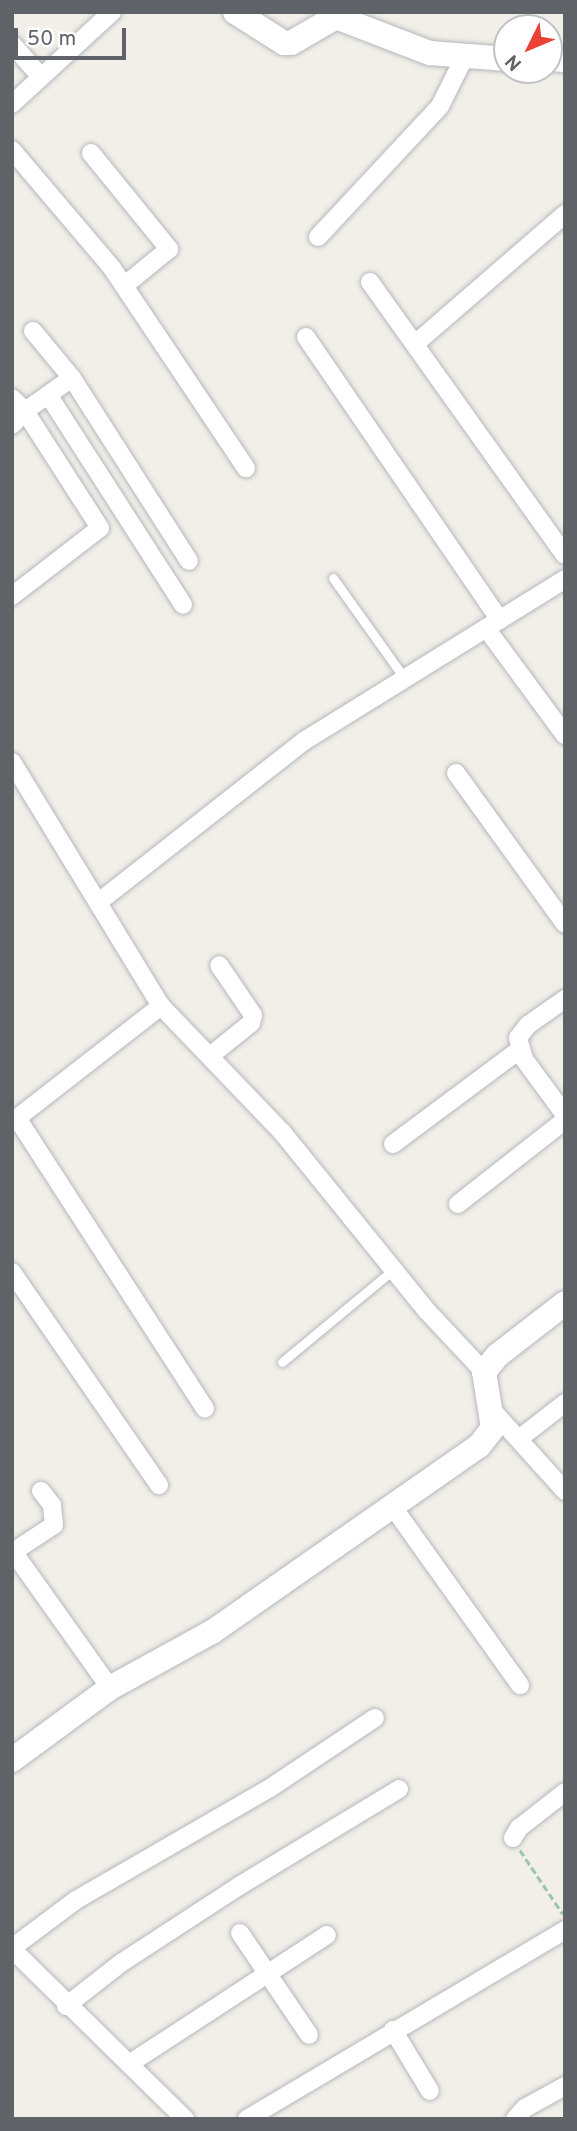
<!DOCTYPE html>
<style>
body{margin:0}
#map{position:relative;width:577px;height:2131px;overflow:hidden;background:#f1efe8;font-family:Overpass,sans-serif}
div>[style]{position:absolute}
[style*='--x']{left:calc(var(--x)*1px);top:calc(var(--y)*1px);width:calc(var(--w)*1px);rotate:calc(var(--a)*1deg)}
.path>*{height:2.5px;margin-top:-1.25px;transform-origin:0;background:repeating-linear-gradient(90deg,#9cc7a9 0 7px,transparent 0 10.5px)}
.roads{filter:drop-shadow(0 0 2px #b5b8bc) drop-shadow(0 0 2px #b5b8bc)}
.lane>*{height:9px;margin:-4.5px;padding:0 4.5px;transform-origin:4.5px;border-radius:4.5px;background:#fff}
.street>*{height:18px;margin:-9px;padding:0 9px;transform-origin:9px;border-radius:9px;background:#fff}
.secondary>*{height:24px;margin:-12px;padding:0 12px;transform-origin:12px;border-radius:12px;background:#fff}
span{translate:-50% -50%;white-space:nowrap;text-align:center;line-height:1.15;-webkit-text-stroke:7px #fff;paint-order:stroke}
.frame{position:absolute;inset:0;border:14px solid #5f6368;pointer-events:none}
.north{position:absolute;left:493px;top:14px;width:70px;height:70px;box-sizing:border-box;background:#fff;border:2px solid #bfc1c3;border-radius:50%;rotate:227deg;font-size:19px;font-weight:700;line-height:28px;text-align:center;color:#5f6368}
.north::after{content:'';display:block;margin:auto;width:24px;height:32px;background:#ea4335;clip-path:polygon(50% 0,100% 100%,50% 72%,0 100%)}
.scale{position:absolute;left:14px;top:28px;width:112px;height:32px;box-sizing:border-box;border:4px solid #5f6368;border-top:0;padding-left:9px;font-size:21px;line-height:24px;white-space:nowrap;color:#5f6368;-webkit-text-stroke:5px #fff;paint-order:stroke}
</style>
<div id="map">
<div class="path">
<i style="--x:520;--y:1850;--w:77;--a:56.1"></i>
</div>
<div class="roads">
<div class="lane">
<i style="--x:333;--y:578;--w:124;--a:54.5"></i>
<i style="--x:282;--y:1362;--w:146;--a:-39.7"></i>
</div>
<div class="street">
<i style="--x:12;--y:44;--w:44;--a:48.7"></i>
<i style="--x:12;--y:104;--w:136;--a:-42.6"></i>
<i style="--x:12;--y:150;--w:155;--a:49.7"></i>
<i style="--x:112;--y:268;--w:241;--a:56.2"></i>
<i style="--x:91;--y:153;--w:124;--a:50.9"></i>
<i style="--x:169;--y:249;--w:58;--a:140.6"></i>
<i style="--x:318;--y:237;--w:179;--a:-47"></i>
<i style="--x:440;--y:106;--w:54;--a:-63.4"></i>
<i style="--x:370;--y:282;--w:335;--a:54.5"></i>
<i style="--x:33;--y:331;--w:61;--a:50.3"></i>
<i style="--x:72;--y:378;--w:217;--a:57.4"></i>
<i style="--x:306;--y:337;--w:343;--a:55.6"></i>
<i style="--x:415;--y:344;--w:198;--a:-40.9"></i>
<i style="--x:49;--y:396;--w:248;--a:57.3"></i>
<i style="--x:12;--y:398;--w:18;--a:45"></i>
<i style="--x:25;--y:411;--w:19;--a:133"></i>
<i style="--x:12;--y:596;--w:111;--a:-37.7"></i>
<i style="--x:100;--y:528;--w:139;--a:-122.7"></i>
<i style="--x:25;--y:411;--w:57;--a:-35.1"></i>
<i style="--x:486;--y:628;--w:133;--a:53.6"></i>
<i style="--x:12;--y:762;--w:286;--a:58.6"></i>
<i style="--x:456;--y:773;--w:186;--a:54.2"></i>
<i style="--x:100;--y:901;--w:259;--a:-38.1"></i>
<i style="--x:304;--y:741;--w:307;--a:-31.8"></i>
<i style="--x:565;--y:999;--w:45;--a:144.9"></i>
<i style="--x:528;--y:1025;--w:16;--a:128"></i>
<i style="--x:518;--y:1038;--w:22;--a:74"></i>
<i style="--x:524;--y:1059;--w:69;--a:53.8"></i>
<i style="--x:210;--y:1056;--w:53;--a:-38.8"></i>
<i style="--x:251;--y:1023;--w:8;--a:-76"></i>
<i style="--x:253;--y:1015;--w:60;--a:-124.2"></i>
<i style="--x:17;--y:1118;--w:346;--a:57.1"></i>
<i style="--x:12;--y:1122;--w:189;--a:-37.9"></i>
<i style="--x:161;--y:1006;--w:175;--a:46.2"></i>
<i style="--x:282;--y:1132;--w:230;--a:51"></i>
<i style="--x:427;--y:1311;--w:83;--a:46.9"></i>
<i style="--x:393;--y:1144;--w:157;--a:-36.7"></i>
<i style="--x:458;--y:1204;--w:136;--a:-38.1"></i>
<i style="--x:12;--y:1272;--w:259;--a:55.4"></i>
<i style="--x:492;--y:1410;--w:109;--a:48"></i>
<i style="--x:520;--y:1438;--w:57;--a:-37.9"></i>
<i style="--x:393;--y:1507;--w:219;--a:54.5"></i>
<i style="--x:12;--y:1550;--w:169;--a:54.6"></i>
<i style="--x:13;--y:1552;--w:49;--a:-33.4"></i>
<i style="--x:54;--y:1525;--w:20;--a:-96"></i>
<i style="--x:52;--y:1505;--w:18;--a:-128"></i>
<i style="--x:513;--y:1838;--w:12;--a:-59"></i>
<i style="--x:519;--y:1828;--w:58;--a:-38"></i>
<i style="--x:240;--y:1933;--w:123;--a:55.9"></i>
<i style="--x:12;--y:1948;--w:80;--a:-36.9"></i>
<i style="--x:76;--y:1900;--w:224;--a:-30"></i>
<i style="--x:270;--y:1788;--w:126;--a:-33.7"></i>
<i style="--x:12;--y:1949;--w:243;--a:44.5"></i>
<i style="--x:66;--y:2006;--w:70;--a:-38"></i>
<i style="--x:121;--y:1963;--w:141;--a:-33.1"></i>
<i style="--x:239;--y:1886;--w:187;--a:-31.2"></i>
<i style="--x:393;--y:2030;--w:71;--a:58.8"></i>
<i style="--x:129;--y:2064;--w:236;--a:-33.1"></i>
<i style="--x:247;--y:2119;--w:370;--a:-30.7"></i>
<i style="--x:515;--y:2119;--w:15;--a:-48"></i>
<i style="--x:525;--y:2108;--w:46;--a:-28.8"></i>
</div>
<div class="secondary">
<i style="--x:235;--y:12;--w:58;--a:32.3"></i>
<i style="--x:284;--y:43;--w:7;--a:0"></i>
<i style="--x:291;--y:43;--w:52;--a:-30"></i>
<i style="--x:336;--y:17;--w:101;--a:21"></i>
<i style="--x:430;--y:53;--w:77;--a:4.5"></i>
<i style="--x:549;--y:59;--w:16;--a:4"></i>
<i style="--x:12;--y:1760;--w:122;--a:-36.3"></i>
<i style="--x:110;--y:1688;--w:116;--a:-28.8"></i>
<i style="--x:212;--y:1632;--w:325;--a:-34.9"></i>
<i style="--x:479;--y:1446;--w:23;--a:-52"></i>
<i style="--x:493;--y:1428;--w:57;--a:-99.1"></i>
<i style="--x:484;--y:1372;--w:22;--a:-51"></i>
<i style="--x:498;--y:1355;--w:85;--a:-37.8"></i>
</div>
</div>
<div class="frame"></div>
<div class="north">N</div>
<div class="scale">50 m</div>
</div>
